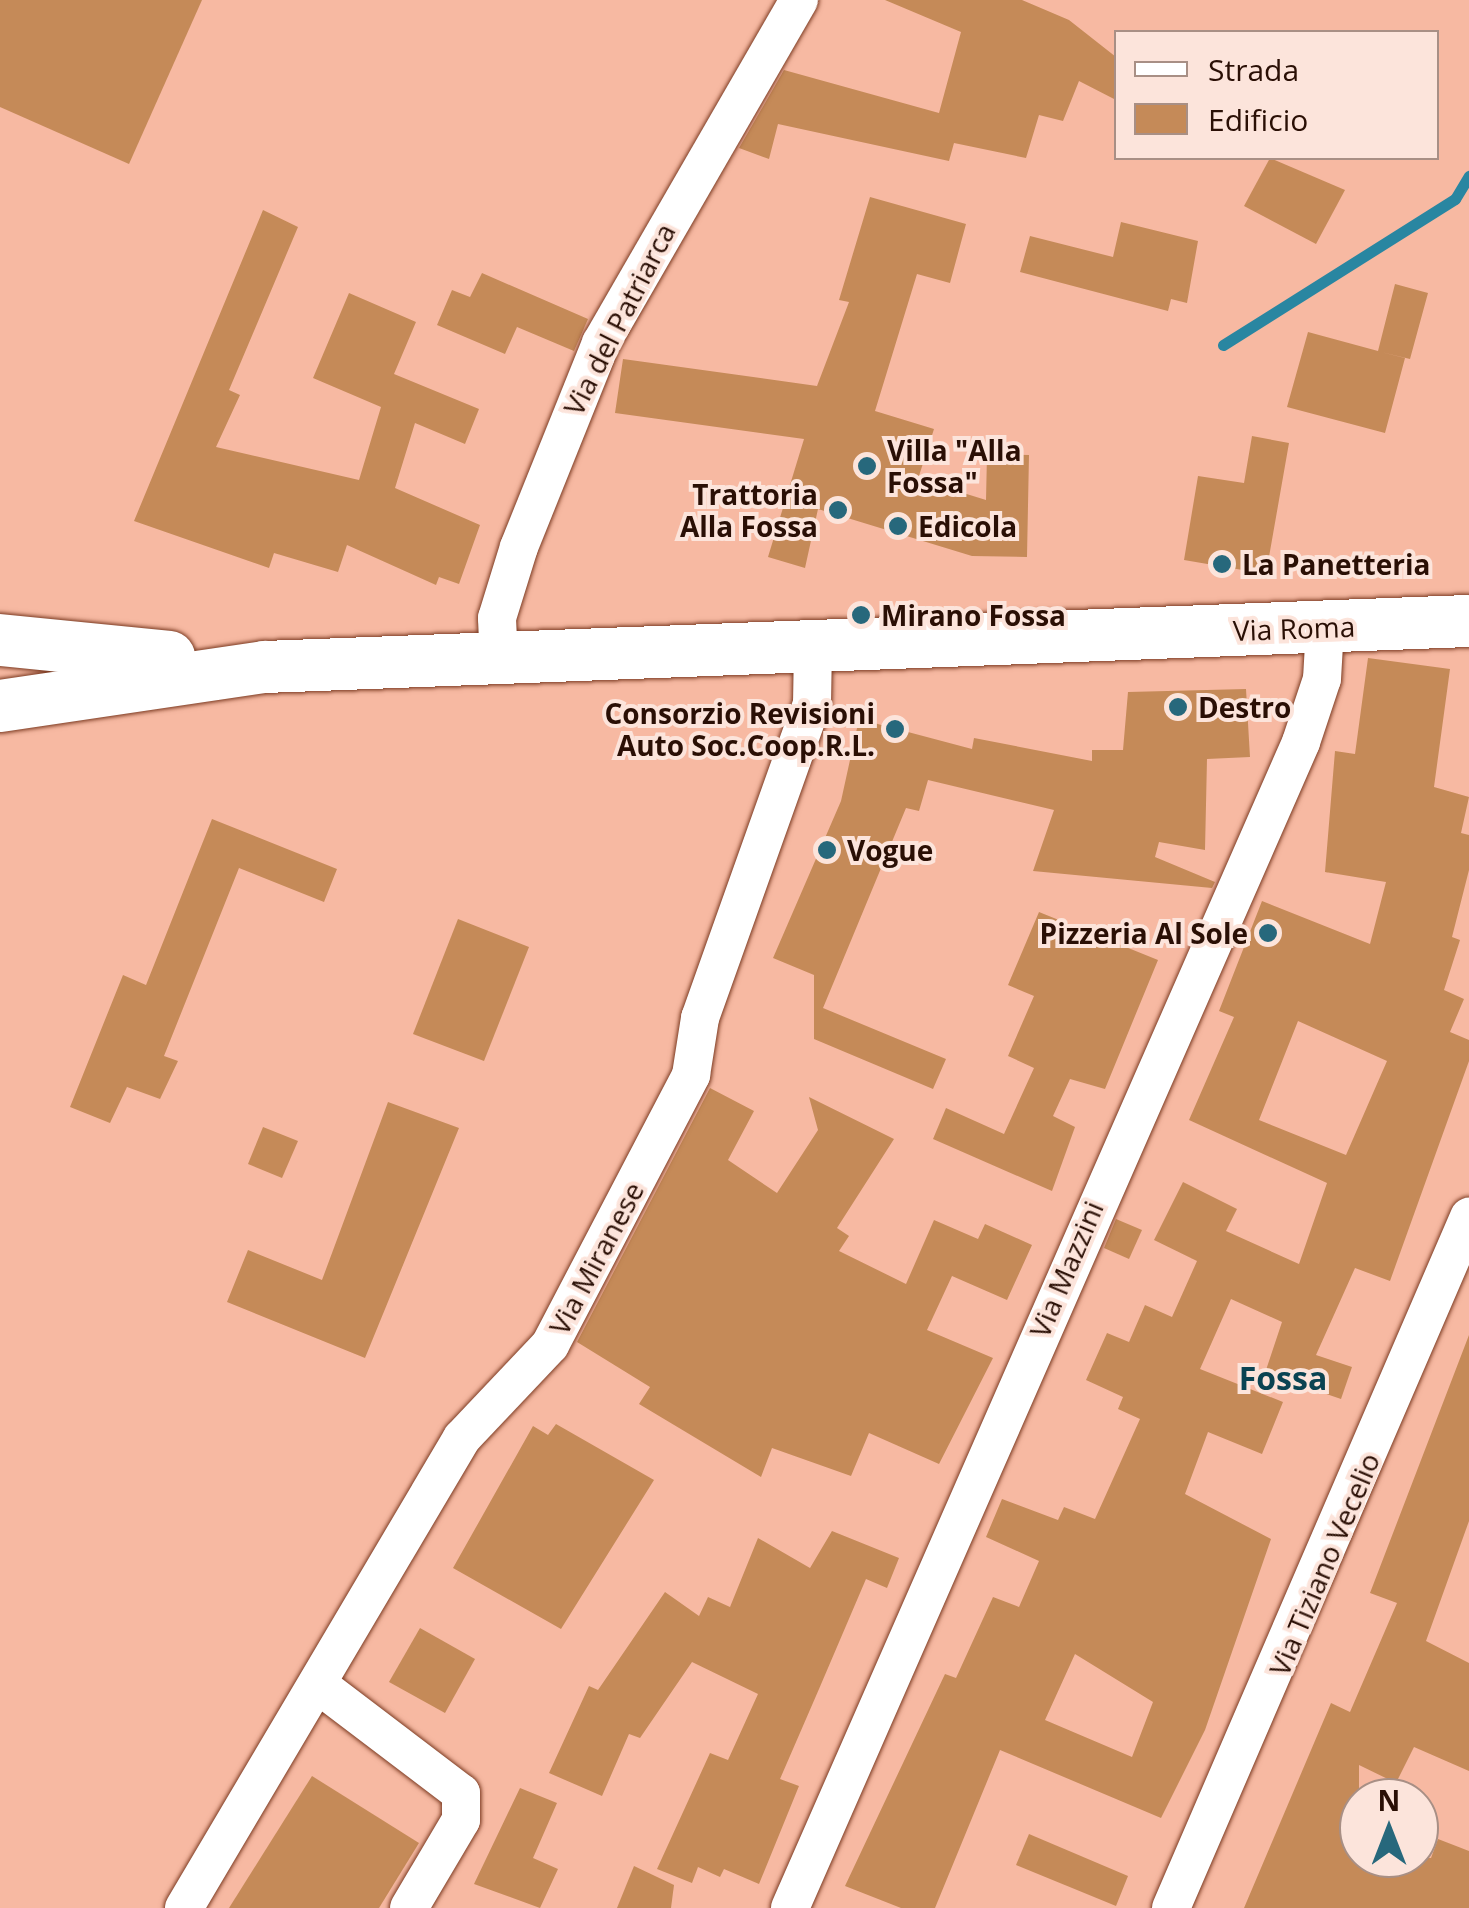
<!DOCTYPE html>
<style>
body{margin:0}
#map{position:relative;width:1469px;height:1908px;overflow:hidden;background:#f7b9a2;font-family:"Open Sans",sans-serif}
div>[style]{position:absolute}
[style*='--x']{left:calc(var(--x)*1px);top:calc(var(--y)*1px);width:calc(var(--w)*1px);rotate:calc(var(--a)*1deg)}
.stream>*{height:11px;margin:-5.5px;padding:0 5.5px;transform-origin:5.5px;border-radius:5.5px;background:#2986a1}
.building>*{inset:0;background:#c58a58}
.roads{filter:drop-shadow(0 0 2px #7c3b22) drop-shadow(0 0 2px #7c3b22)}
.street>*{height:38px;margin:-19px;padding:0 19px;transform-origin:19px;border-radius:19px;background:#fff}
.secondary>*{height:52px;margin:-26px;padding:0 26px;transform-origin:26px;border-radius:26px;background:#fff}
.dots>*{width:28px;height:28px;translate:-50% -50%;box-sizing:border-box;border:5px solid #fce4db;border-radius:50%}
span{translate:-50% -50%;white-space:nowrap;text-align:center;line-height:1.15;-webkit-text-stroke:8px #fce4db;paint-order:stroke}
.street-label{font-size:28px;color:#2a0f05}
.poi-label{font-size:28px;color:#2a0f05;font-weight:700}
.left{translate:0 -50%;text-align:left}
.right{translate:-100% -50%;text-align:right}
.quarter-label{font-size:32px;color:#0a4352;font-weight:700}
.legend{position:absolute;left:1114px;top:30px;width:325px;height:130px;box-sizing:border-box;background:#fce4db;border:2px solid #a88f85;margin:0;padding:12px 18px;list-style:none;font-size:30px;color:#2a0f05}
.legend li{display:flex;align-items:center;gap:20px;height:50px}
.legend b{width:50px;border:2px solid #a88f85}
.north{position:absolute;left:1339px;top:1778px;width:100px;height:100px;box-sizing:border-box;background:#fce4db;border:2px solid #a88f85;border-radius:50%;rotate:0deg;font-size:28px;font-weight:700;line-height:40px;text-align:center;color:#2a0f05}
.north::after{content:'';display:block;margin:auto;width:35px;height:45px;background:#27687c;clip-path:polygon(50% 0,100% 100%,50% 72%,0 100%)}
</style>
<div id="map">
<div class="stream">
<i style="--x:1223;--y:345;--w:274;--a:-32.2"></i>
<i style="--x:1455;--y:199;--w:27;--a:-59"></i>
</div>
<div class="building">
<i style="clip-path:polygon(0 0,202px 0,129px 164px,0 107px)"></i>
<i style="clip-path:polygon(885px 0,1022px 0,1069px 20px,1116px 57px,1116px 100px,1079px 81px,1063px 121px,1039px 115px,1026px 158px,954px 143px,949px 161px,778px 124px,769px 159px,739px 148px,784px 70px,939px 113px,961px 32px)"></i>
<i style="clip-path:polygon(1270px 158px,1345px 190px,1316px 244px,1244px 206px)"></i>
<i style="clip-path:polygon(870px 197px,966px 224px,950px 283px,917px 274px,875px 411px,934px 429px,918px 479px,986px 500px,987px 454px,1029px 455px,1027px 557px,972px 556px,818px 509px,805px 568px,768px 557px,804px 439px,615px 413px,623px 359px,817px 386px,849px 302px,839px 300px)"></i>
<i style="clip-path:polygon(263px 210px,298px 227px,229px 390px,240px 395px,216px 447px,359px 480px,381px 407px,313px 378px,349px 293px,416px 322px,394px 374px,479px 409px,465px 444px,415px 423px,395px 488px,480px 525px,459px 584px,439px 577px,436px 585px,347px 545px,338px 572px,274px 553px,269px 568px,134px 521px)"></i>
<i style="clip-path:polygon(1121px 222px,1198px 241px,1187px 303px,1171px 299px,1168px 311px,1020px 272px,1030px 236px,1113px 257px)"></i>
<i style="clip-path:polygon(482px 273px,588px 319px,574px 351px,517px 327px,505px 354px,437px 325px,452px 290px,470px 297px)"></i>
<i style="clip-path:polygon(1395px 284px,1428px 293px,1410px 359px,1381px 352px,1405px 358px,1385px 433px,1287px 407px,1308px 332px,1378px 351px)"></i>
<i style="clip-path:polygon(1252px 436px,1289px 443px,1266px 574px,1184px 560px,1198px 476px,1244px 483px)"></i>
<i style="clip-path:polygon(evenodd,1368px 658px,1450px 669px,1434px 787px,1469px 797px,1461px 833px,1469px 835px,1469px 870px,1452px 937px,1460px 940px,1444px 990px,1464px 999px,1450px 1032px,1469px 1040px,1469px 1061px,1390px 1281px,1355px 1268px,1316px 1355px,1352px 1367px,1341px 1399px,1265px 1373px,1282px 1322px,1231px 1299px,1200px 1369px,1283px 1402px,1262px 1454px,1208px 1432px,1185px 1494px,1271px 1539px,1205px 1730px,1161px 1818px,1000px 1750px,935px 1908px,901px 1908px,845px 1886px,945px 1674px,956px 1678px,993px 1597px,1019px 1607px,1039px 1561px,986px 1537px,1002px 1499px,1058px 1520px,1064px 1507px,1095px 1519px,1140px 1419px,1118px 1409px,1123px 1397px,1086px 1380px,1107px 1333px,1129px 1342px,1145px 1305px,1172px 1317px,1197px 1261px,1154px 1240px,1183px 1182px,1237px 1209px,1226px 1231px,1299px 1264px,1327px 1183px,1189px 1120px,1234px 1017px,1219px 1011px,1262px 901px,1370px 944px,1386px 882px,1325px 872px,1335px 751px,1355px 754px,1368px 658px,1298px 1021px,1387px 1061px,1346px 1155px,1259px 1120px,1298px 1021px,1368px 658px,1075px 1654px,1153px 1702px,1132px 1757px,1045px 1720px,1075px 1654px)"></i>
<i style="clip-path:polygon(1246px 689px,1250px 757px,1207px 759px,1205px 850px,1159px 842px,1155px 857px,1215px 882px,1212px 888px,1033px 871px,1054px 810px,928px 780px,919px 811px,906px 808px,823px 1008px,946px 1059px,933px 1089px,814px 1039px,814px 975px,773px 958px,841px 801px,859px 719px,972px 749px,974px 738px,1092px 761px,1092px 750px,1123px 750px,1128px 692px)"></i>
<i style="clip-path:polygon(212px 819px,337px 869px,324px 902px,239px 868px,164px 1056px,178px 1061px,160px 1099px,127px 1087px,110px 1123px,70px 1107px,123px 975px,146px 985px)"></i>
<i style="clip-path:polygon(1039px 912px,1158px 960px,1105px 1089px,1070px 1079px,1053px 1116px,1075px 1127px,1052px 1191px,933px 1139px,946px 1108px,1004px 1134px,1034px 1068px,1008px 1056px,1034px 996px,1008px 985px)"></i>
<i style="clip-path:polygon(458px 919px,529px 947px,484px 1061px,413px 1034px)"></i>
<i style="clip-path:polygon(710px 1088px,754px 1111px,728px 1160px,777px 1193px,818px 1130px,809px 1097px,894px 1139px,837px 1228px,849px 1236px,839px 1251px,906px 1284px,934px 1220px,978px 1239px,985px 1224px,1032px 1245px,1007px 1300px,952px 1276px,927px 1330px,993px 1358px,939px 1464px,869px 1433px,851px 1476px,772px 1448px,761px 1477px,639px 1404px,650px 1387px,577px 1342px)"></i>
<i style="clip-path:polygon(388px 1102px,459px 1128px,365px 1358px,227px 1302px,248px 1250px,322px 1280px)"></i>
<i style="clip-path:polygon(263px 1127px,298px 1141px,282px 1178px,248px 1164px)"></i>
<i style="clip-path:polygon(1116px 1219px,1142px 1230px,1129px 1259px,1104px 1248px)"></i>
<i style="clip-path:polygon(1469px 1335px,1469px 1521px,1426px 1641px,1469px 1663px,1469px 1771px,1414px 1747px,1396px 1783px,1359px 1765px,1359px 1858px,1431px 1858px,1438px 1839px,1469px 1851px,1469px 1908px,1244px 1908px,1331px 1703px,1350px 1712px,1397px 1603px,1370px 1593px)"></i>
<i style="clip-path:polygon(556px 1424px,654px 1480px,561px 1629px,453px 1568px,533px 1426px,548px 1435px)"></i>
<i style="clip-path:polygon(832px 1531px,899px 1558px,887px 1588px,866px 1579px,819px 1689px,780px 1779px,799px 1786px,759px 1884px,724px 1869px,720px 1877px,698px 1867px,692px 1883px,657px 1869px,710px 1753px,728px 1760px,758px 1694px,692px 1662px,640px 1738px,629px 1734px,602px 1796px,549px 1773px,589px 1686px,598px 1690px,665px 1592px,699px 1616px,708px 1597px,730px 1607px,758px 1538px,810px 1568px)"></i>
<i style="clip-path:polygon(420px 1628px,475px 1659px,445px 1713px,389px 1682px)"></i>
<i style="clip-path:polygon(312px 1776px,419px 1843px,379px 1908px,229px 1908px)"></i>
<i style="clip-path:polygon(520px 1788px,557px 1803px,533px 1858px,558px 1869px,540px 1908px,474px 1884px)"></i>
<i style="clip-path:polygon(1029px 1834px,1128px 1876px,1116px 1906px,1016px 1865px)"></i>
<i style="clip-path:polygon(634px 1866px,674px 1885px,671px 1908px,617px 1908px)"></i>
</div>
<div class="roads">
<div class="street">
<i style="--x:499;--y:661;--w:43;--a:-92.7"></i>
<i style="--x:497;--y:618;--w:74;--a:-72.8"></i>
<i style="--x:519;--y:547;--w:220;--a:-68.1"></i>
<i style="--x:601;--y:343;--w:396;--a:-60"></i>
<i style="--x:320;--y:1686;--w:177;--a:37.2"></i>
<i style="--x:461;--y:1793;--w:27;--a:90"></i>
<i style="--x:461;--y:1820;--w:102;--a:120.6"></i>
<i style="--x:184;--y:1908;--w:546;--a:-59.4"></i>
<i style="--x:462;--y:1438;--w:128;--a:-46.6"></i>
<i style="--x:550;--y:1345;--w:305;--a:-62.4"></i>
<i style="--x:691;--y:1075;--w:58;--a:-81"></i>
<i style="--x:700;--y:1018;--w:333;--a:-70.4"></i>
<i style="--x:812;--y:704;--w:56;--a:-89"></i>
<i style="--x:790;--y:1908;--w:1273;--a:-66.33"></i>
<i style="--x:1301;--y:742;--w:66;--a:-71.6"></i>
<i style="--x:1322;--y:679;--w:52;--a:-86.7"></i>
<i style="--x:1171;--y:1908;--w:753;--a:-66.67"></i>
</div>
<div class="secondary">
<i style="--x:0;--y:640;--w:170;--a:5.7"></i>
<i style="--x:0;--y:706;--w:268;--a:-8.4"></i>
<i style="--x:265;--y:667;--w:1205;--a:-2.19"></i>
</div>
</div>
<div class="dots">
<i style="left:867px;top:466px;background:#27687c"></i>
<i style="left:838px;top:510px;background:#27687c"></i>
<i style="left:898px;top:526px;background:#27687c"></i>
<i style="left:1222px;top:564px;background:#27687c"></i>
<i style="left:861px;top:615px;background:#27687c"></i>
<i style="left:1178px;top:707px;background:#27687c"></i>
<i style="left:895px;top:729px;background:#27687c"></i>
<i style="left:827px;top:850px;background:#27687c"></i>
<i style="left:1268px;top:933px;background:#27687c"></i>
</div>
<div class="street-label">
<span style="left:619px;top:319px;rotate:-63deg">Via del Patriarca</span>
<span style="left:1294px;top:628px;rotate:-2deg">Via Roma</span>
<span style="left:596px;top:1258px;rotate:-62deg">Via Miranese</span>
<span style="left:1066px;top:1269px;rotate:-67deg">Via Mazzini</span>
<span style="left:1324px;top:1564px;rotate:-67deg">Via Tiziano Vecelio</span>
</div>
<div class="poi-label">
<span class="left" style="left:887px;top:466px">Villa "Alla<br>Fossa"</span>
<span class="right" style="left:818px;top:510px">Trattoria<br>Alla Fossa</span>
<span class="left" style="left:918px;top:526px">Edicola</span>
<span class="left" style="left:1242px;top:564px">La Panetteria</span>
<span class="left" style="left:881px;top:615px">Mirano Fossa</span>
<span class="left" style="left:1198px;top:707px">Destro</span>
<span class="right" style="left:875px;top:729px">Consorzio Revisioni<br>Auto Soc.Coop.R.L.</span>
<span class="left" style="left:847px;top:850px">Vogue</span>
<span class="right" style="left:1248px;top:933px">Pizzeria Al Sole</span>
</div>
<div class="quarter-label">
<span style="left:1283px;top:1378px">Fossa</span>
</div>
<ul class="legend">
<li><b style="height:12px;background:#fff"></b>Strada</li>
<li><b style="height:28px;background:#c58a58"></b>Edificio</li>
</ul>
<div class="north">N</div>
</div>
